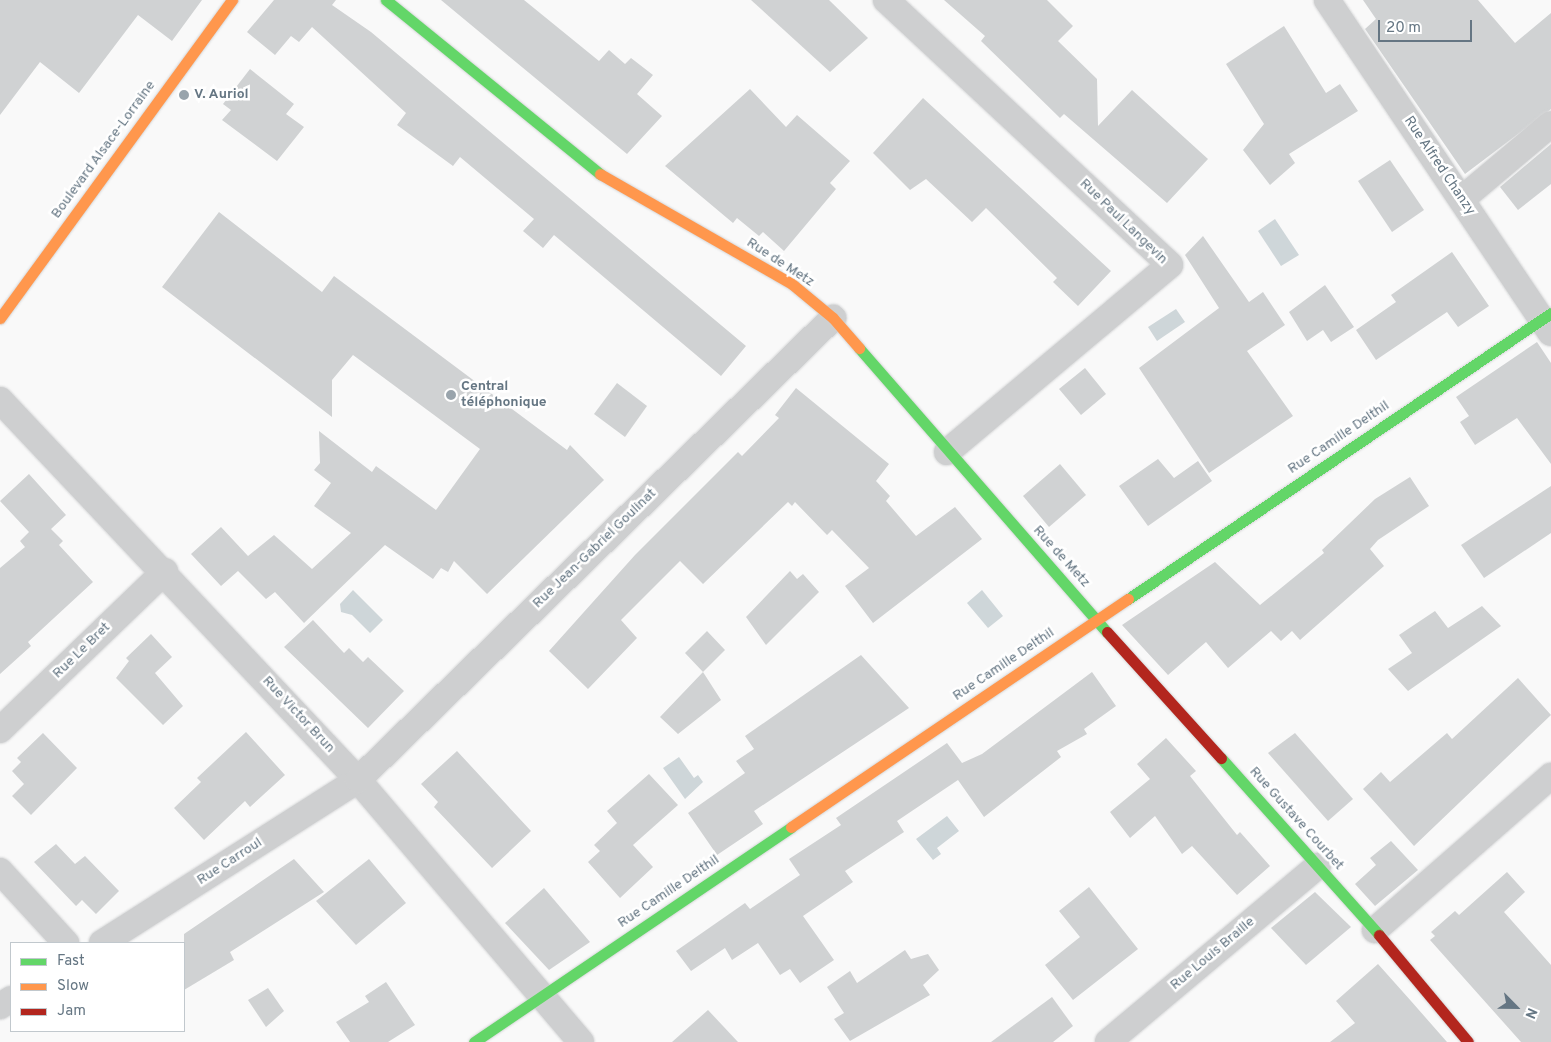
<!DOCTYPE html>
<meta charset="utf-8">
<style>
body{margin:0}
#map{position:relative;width:1551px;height:1042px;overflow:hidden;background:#f9f9f9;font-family:Overpass,sans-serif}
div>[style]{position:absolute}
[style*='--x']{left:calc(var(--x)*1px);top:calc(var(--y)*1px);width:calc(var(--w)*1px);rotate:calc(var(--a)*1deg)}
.water>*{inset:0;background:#ced6d9}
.building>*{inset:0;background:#d0d2d3}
.roads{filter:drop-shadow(0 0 1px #d5d6d7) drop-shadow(0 0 1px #d5d6d7)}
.street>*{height:26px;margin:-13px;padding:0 13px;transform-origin:13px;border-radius:13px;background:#cecfd0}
.fast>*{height:11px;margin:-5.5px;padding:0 5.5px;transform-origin:5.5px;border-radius:5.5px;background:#63d668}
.slow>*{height:11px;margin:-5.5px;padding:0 5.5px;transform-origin:5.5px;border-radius:5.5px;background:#ff974d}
.jam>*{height:11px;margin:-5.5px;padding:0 5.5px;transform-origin:5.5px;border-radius:5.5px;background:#b3261e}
.dots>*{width:14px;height:14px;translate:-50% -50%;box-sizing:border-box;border:2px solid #fff;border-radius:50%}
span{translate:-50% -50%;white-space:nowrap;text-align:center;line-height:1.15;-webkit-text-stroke:5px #fff;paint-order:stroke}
.poi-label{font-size:14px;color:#657683;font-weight:700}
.left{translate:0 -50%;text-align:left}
.street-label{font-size:14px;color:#657683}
.legend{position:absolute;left:10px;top:942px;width:175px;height:90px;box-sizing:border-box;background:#fff;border:1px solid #c1c8cd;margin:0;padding:6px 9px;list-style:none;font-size:15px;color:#657683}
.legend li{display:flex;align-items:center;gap:10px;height:25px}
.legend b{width:25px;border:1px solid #c1c8cd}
.north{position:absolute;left:1491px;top:982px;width:50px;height:50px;-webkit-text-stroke:4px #fff;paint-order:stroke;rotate:113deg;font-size:14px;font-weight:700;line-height:20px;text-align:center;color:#657683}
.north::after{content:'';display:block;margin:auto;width:18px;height:22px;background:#657683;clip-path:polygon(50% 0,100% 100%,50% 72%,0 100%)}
.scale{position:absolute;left:1378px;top:20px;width:94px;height:22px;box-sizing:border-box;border:2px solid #657683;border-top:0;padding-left:6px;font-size:15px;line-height:18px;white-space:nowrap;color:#657683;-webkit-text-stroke:4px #fff;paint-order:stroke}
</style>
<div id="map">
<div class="water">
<i style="clip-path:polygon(1275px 219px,1299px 255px,1281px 266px,1258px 231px)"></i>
<i style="clip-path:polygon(1176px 309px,1185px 322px,1157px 341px,1148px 327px)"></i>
<i style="clip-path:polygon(353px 590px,383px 620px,370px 633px,352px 615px,341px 612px,340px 604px)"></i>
<i style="clip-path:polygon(982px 590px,1003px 616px,988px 628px,967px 603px)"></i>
<i style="clip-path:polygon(679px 757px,694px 778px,698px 775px,703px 782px,685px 799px,663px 768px)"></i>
<i style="clip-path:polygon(947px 816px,959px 831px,937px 848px,941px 854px,933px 860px,916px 839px)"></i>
</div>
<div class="building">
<i style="clip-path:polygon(0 0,202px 0,172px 41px,138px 15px,79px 93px,40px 62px,0 115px)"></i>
<i style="clip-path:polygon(274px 0,336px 0,332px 5px,371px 32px,746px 346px,721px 376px,554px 235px,543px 248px,523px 231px,534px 219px,460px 157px,453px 166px,397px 125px,406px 113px,312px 27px,299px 42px,291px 36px,275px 55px,247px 32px)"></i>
<i style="clip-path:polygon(441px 0,524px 0,599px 61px,609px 50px,625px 64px,631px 58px,653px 75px,637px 94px,662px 116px,627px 154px)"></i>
<i style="clip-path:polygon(751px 0,829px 0,868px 38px,830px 72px)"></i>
<i style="clip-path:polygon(944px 0,1047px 0,1073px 26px,1058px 41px,1097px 79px,1098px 126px,1132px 90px,1208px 159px,1167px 203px,1064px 114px,1060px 118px,981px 41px,985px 36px)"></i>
<i style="clip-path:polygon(1363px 0,1478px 0,1515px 43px,1551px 13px,1551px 109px,1465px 174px,1365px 29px,1376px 19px)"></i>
<i style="clip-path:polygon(1284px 26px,1326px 93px,1340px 84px,1358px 111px,1289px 154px,1295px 163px,1270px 185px,1243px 150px,1264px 124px,1226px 64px)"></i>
<i style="clip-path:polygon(250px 69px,294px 104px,286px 114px,304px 127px,277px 161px,222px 120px,231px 110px,223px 104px)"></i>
<i style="clip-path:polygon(750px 89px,786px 127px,797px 115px,850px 161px,830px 183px,836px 189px,784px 251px,763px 232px,759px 236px,737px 218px,733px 223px,665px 166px)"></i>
<i style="clip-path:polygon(923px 98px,1111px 271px,1078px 306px,1053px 282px,1057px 278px,986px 208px,972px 222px,926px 179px,910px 190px,873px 153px)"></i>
<i style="clip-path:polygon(1551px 144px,1551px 184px,1518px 210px,1500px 187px)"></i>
<i style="clip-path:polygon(1390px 160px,1424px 210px,1392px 232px,1358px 181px)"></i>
<i style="clip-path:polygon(219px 212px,322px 292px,334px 276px,567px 450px,570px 445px,604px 480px,487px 594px,454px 561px,448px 572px,441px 568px,433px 579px,385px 545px,304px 623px,275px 592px,266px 599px,238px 571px,221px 586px,191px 554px,221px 527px,248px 556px,274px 535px,312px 569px,351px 533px,314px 506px,331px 483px,314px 470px,320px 463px,319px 431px,372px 472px,376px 466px,436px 510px,480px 449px,353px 355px,332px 380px,332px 417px,162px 287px)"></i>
<i style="clip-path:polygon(1203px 236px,1249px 302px,1263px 292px,1285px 325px,1247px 351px,1293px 416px,1209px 473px,1139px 368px,1219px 308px,1185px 255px)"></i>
<i style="clip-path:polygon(1452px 252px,1489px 306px,1458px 327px,1447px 312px,1376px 360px,1356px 330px,1396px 302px,1391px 295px)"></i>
<i style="clip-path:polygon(1325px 285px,1354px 327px,1331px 342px,1323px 330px,1307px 341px,1289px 312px)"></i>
<i style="clip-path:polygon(1537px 342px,1551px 363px,1551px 464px,1517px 418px,1475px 445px,1460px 422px,1469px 416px,1456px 397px)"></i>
<i style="clip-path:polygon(1085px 368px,1106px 394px,1081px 415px,1059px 389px)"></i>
<i style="clip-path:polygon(617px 383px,647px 406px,625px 437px,594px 414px)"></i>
<i style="clip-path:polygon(796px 388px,889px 464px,876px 481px,890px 496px,886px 501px,916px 536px,955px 507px,982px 539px,873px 623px,845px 586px,869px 568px,832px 530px,827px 535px,795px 502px,792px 506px,788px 502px,703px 584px,680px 561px,621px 620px,637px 638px,588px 689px,549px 651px,635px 555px,738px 452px,742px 456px,779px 418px,775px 415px)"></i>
<i style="clip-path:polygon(1158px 459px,1174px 478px,1198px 461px,1212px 481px,1148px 526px,1119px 486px)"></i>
<i style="clip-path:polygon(1060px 464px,1086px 495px,1049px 527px,1023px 496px)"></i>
<i style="clip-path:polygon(29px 474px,66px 515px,51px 529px,63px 541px,59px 545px,93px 582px,28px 642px,31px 646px,0 674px,0 568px,25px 547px,20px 541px,29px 532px,0 501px)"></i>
<i style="clip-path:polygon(1410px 477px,1429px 506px,1378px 540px,1370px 549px,1384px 566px,1300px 640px,1292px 631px,1281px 641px,1271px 631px,1228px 668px,1206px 642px,1168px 675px,1122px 625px,1215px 562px,1260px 605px,1324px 553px,1322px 550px,1375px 499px)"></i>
<i style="clip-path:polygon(1551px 486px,1551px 533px,1484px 578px,1461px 545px)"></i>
<i style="clip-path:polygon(790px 571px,797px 579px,803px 574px,819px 592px,766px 645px,746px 617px)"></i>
<i style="clip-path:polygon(1482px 606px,1501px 626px,1408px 691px,1388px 669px,1412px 653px,1399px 635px,1435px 611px,1448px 628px)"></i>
<i style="clip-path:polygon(313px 620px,344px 653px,349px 648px,363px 662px,368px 657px,404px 691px,368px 728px,284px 647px)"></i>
<i style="clip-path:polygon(707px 631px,725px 650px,703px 672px,721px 700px,678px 734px,660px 717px,703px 672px,685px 653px)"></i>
<i style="clip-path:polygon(151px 634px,172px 657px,155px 673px,183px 706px,163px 725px,116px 678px,129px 661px,126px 658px)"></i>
<i style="clip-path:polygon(861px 655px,909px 708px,754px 811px,763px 824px,717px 855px,688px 813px,745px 773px,736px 761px,754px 749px,745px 736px)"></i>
<i style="clip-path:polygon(1092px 672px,1116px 706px,1084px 729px,1087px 734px,1057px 751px,1061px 757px,984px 817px,958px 780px,897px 821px,904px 832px,845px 871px,853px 882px,803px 916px,834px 960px,800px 983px,790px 969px,780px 975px,758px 943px,732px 960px,725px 948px,691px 971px,676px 951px,745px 903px,750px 909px,800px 875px,789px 859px,841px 825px,836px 818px,947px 743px,962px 763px,982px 754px)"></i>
<i style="clip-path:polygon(1518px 678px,1551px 715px,1414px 846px,1363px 789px,1381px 772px,1390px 782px,1447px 733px,1452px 739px)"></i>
<i style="clip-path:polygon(246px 732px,285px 775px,250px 807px,245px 801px,204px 840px,174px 808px,201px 782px,197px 778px)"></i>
<i style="clip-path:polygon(43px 733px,77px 768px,31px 815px,12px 796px,24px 784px,12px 771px,21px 762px,17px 758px)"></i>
<i style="clip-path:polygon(1295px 733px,1353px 799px,1328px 821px,1268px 753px)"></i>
<i style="clip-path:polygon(1166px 738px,1196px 771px,1190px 776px,1237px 835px,1240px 832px,1270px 866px,1237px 895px,1192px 846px,1182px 854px,1155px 816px,1130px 838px,1110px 812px,1150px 779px,1137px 764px)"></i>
<i style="clip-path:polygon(457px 751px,531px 831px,492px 868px,434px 807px,438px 802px,421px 784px)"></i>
<i style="clip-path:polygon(649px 774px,678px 805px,633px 845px,653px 867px,620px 898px,588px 862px,600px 851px,594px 845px,617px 823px,607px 811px)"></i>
<i style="clip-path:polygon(1391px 841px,1418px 870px,1375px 906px,1355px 884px,1376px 865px,1370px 858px)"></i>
<i style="clip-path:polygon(56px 844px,75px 864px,85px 856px,119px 891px,96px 914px,82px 900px,76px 906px,34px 862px)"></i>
<i style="clip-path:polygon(294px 859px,324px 892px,230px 952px,234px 960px,184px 990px,184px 934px)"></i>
<i style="clip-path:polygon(369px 859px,406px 903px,356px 945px,316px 901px)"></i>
<i style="clip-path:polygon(1507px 872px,1525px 892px,1504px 912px,1551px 965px,1551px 1042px,1521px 1042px,1430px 940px,1435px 936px,1431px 932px,1455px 911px,1459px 915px)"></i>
<i style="clip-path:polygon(1089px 887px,1138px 949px,1073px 1000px,1045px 965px,1080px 937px,1059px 911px)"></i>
<i style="clip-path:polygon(544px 888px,590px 942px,549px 970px,505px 923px)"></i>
<i style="clip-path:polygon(1315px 892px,1351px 927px,1306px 965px,1271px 928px)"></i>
<i style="clip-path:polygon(905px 950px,911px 959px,928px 954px,939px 970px,923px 985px,930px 995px,850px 1041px,834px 1019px,844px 1013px,827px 987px,850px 971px,857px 983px)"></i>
<i style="clip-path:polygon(1378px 964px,1411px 1001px,1447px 1042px,1330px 1042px,1355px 1023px,1336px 1001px)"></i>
<i style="clip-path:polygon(386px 982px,415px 1025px,388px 1042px,350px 1042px,336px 1022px,369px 1002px,365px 996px)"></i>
<i style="clip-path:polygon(268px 988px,284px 1011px,266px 1027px,248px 1000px)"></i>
<i style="clip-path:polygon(1052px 997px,1073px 1026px,1053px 1042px,991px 1042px)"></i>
<i style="clip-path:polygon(708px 1010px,738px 1042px,672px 1042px)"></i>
</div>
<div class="roads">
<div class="street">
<i style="--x:886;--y:0;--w:388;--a:43"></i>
<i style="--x:1170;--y:265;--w:291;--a:140"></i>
<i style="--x:1327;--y:0;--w:401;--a:56.1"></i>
<i style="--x:1462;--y:199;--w:116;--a:-40.1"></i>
<i style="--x:0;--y:400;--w:522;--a:46.71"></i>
<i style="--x:358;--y:780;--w:344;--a:49.6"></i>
<i style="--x:0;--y:730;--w:229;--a:-43.9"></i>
<i style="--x:0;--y:871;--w:98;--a:47.5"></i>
<i style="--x:1375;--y:930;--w:234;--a:-41.2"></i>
<i style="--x:102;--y:943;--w:303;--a:-32.5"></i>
<i style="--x:358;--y:780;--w:663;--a:-44.21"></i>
<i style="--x:0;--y:1006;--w:13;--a:-32"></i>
<i style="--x:1108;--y:1042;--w:274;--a:-40"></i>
</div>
<div class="fast">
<i style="--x:386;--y:0;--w:276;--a:39.1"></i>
<i style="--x:859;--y:348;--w:377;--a:48.9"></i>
<i style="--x:1128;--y:599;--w:511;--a:-34.06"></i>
<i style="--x:1221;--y:758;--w:237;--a:48.2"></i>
<i style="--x:474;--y:1042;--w:383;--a:-34.1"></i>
</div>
<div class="slow">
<i style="--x:600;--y:174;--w:221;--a:29.8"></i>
<i style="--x:792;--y:284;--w:53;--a:39.7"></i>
<i style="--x:833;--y:318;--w:40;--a:49"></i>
<i style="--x:0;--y:318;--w:394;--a:-53.9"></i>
<i style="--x:791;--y:827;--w:407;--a:-34.1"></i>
</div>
<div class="jam">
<i style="--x:1107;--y:632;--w:170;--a:47.9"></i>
<i style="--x:1379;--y:935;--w:139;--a:50.2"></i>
</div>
</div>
<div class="dots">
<i style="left:184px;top:95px;background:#99a4ac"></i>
<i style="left:451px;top:395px;background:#99a4ac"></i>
</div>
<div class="poi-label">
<span class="left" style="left:194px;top:95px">V. Auriol</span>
<span class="left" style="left:461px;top:395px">Central<br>téléphonique</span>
</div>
<div class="street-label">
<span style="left:104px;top:150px;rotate:-54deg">Boulevard Alsace-Lorraine</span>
<span style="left:1439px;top:166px;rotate:56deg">Rue Alfred Chanzy</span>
<span style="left:1123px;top:222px;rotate:44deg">Rue Paul Langevin</span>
<span style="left:780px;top:263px;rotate:33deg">Rue de Metz</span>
<span style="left:1339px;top:438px;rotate:-34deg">Rue Camille Delthil</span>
<span style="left:595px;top:549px;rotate:-44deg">Rue Jean-Gabriel Goulinat</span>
<span style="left:1061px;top:557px;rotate:48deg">Rue de Metz</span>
<span style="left:82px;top:651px;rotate:-44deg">Rue Le Bret</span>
<span style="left:1004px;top:665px;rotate:-34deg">Rue Camille Delthil</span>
<span style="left:298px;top:715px;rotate:47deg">Rue Victor Brun</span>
<span style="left:1296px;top:819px;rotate:48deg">Rue Gustave Courbet</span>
<span style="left:230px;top:862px;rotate:-33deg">Rue Carroul</span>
<span style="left:669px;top:892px;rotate:-34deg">Rue Camille Delthil</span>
<span style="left:1213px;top:954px;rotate:-40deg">Rue Louis Braille</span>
</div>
<ul class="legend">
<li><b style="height:6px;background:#63d668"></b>Fast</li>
<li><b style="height:6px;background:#ff974d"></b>Slow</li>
<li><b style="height:6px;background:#b3261e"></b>Jam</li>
</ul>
<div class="north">N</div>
<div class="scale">20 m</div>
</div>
